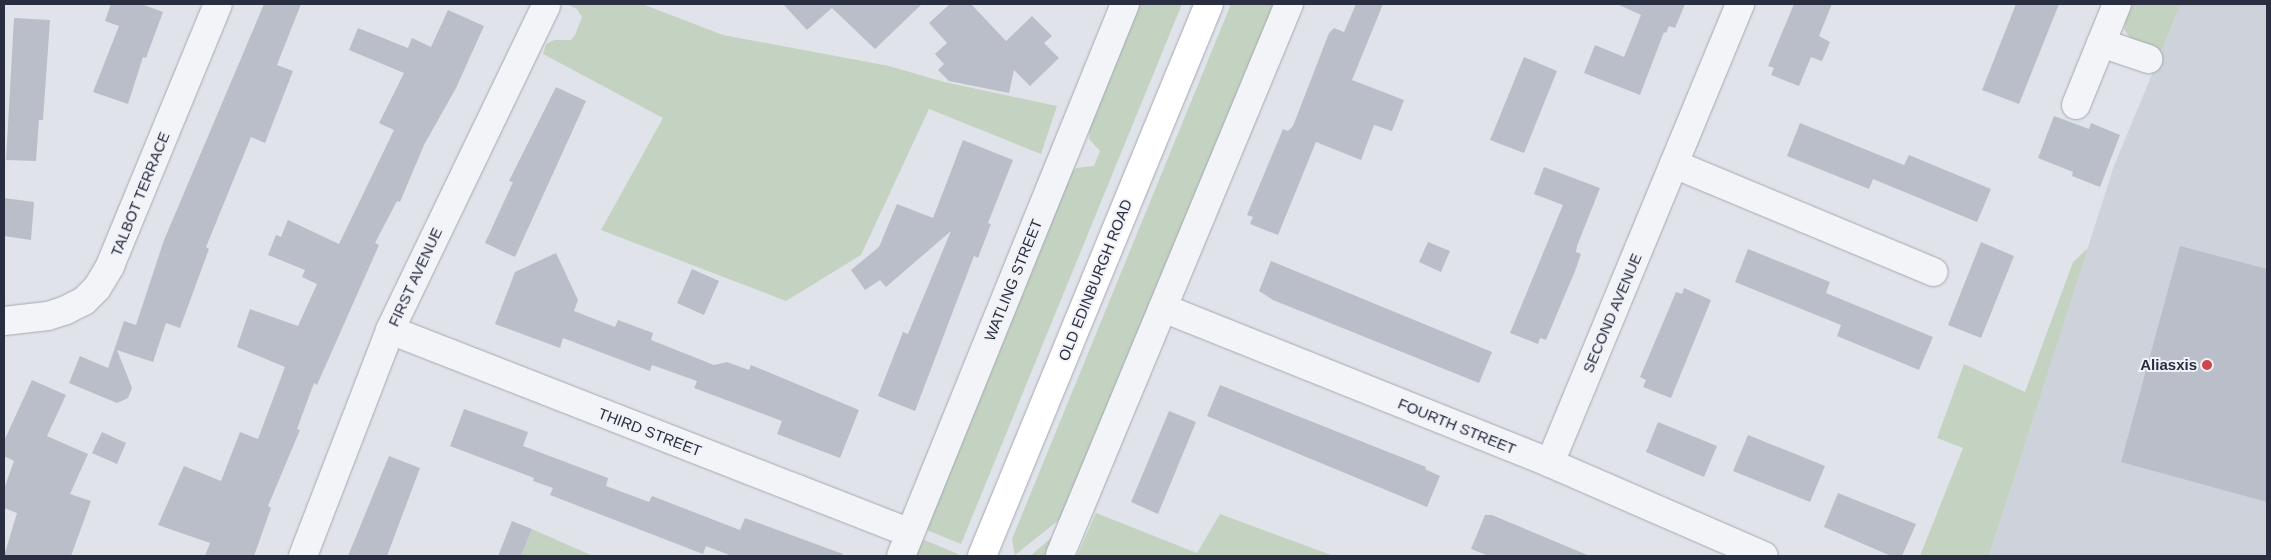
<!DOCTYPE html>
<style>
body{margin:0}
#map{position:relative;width:2271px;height:560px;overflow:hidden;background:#e0e3e9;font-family:Helvetica,sans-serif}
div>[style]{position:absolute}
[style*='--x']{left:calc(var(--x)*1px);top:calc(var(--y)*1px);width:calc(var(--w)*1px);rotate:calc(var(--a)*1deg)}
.built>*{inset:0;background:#ced2db}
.green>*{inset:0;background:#c4d3c1}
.building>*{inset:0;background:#babec9}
.roads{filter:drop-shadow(0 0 1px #a5a9b3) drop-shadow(0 0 1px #a5a9b3)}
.minor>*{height:28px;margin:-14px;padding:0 14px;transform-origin:14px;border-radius:14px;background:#f3f4f7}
.major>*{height:28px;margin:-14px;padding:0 14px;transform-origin:14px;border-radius:14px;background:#fff}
.dots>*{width:14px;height:14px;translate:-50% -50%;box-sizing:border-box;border:2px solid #f0f2f7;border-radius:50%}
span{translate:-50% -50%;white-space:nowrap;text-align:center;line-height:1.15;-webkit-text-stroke:4px #f0f2f7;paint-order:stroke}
.street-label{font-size:15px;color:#292f40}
.poi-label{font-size:15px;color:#292f40;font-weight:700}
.right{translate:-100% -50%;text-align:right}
.frame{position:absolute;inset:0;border:5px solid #292f40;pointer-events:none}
</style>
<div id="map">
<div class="built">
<i style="clip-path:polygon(2181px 4px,2267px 4px,2267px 556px,1989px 556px,2114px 166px)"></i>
</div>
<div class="green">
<i style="clip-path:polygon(567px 4px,642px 4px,723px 35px,889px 66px,944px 82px,1057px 106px,1041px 154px,929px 109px,861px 255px,786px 301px,601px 230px,663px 118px,543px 54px,546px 44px,554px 40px,571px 40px,575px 35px,582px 17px,577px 9px)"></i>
<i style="clip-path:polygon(1138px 4px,1182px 4px,961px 544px,924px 529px,1069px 175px,1076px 168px,1094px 166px,1100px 151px,1089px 139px,1090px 126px)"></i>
<i style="clip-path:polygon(1231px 4px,1275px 4px,1065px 515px,1015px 555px,1012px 539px)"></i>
<i style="clip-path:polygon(2129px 4px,2181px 4px,2161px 52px,2132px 41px,2124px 29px)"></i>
<i style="clip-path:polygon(2088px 248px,1989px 556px,1920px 556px,1963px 448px,1937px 438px,1964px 364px,2025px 392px,2073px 262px)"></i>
<i style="clip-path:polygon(1096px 513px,1197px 553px,1220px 514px,1334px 556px,1077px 556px)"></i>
<i style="clip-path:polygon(532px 529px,593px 556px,521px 556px)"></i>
<i style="clip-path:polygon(1057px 533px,1049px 556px,1030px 556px)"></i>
<i style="clip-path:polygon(922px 539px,958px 554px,957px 556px,916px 556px)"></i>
</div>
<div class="building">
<i style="clip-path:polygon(111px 4px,141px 4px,163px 12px,146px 58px,143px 57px,128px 104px,93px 92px,119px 26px,105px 21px)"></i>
<i style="clip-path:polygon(264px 4px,301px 4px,277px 65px,293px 71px,265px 143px,251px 137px,206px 247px,209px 249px,180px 328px,166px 323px,153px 362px,117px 350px,132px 388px,128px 398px,117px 403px,69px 383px,80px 356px,108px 368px,124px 321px,136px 325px,164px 240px)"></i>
<i style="clip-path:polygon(783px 4px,922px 4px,875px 49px,832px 8px,807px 30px)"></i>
<i style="clip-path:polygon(950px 4px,971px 4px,1006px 41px,1032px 16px,1052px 36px,1044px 43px,1059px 58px,1030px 86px,1014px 70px,1009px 93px,949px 81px,938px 70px,944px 64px,935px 54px,947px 43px,929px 23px)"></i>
<i style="clip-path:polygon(1356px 4px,1383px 4px,1352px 80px,1404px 100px,1392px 131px,1374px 125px,1361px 160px,1316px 142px,1278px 235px,1250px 224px,1253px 217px,1247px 215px,1283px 129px,1288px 131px,1293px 126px,1329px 33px,1334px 28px,1344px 32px)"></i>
<i style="clip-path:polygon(1617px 4px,1685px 4px,1675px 28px,1669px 26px,1666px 33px,1664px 32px,1640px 95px,1584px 73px,1595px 45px,1624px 57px,1641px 15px)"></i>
<i style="clip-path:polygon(1794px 4px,1832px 4px,1819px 36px,1830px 42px,1822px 61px,1811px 57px,1799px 86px,1771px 75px,1774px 68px,1768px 66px)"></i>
<i style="clip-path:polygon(2016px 4px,2059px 4px,2019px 104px,1982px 90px)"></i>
<i style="clip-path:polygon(448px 10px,484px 26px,456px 88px,424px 145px,400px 202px,397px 201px,375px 243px,379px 245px,317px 385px,314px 383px,297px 429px,300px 430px,268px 506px,271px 508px,254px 556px,205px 556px,210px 543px,158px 525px,184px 466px,221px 481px,240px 432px,258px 439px,285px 367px,237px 347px,250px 309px,298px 326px,317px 284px,302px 277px,305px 270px,268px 255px,276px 235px,281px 237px,288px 220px,339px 244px,394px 130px,379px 123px,404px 73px,349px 50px,358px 28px,408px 48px,412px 38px,431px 47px)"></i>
<i style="clip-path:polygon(14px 18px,50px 20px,43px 120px,39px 120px,36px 161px,6px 160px)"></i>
<i style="clip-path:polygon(1524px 57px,1557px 71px,1524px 153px,1490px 140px)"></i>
<i style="clip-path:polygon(556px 87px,586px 101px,515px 257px,485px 243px,513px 182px,509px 181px)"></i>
<i style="clip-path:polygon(2054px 116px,2089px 129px,2091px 123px,2120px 135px,2100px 187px,2072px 176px,2073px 172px,2038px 158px)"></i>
<i style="clip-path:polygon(1800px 123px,1904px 165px,1909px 155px,1991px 189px,1977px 222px,1873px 179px,1869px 189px,1787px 156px)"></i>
<i style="clip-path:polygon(963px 140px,1013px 160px,988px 223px,991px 224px,978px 258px,974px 256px,915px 411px,878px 396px,903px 332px,908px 334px,951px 231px,886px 287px,880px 280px,865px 290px,851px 270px,879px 247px,897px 204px,933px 218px)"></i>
<i style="clip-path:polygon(1544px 167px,1600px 188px,1577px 246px,1576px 252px,1581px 254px,1575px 271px,1546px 340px,1540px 338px,1538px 344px,1510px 333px,1563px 205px,1534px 194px)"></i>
<i style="clip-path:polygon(4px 198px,34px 202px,31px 240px,4px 236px)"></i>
<i style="clip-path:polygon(1428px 242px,1450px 251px,1441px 272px,1419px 262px)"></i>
<i style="clip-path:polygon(1981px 242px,2014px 256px,1981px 338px,1948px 325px)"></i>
<i style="clip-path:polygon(2180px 246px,2267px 269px,2267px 502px,2121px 462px)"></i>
<i style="clip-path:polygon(1748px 249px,1830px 282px,1826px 293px,1933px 337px,1919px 370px,1837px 336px,1841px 325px,1735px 282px)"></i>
<i style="clip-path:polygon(556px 253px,578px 300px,574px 311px,615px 327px,618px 320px,653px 333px,651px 340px,714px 365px,727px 362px,749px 370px,751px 365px,859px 410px,840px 458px,777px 434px,782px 421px,694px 388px,697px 381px,652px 365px,650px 371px,563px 338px,560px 348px,495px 324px,515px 272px)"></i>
<i style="clip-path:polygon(1271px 261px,1492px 352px,1479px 383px,1273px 300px,1259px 291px)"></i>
<i style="clip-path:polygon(692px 269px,719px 281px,704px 315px,677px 303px)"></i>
<i style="clip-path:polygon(1684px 288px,1711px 300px,1671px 398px,1643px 387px,1646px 380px,1640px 377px,1676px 292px,1682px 294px)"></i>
<i style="clip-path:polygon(32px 380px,66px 395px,47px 436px,88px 454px,70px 494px,91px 501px,71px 556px,4px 556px,17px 513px,4px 508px,4px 489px,14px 461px,4px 456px,4px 441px)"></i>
<i style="clip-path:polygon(1220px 385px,1426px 467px,1425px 469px,1440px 476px,1427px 507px,1207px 416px)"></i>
<i style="clip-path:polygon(464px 409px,528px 432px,523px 446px,608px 478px,606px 486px,649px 502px,652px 496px,740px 530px,745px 518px,843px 554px,842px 556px,732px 556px,706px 546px,703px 554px,550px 495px,553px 488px,533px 481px,534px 478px,450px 446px)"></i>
<i style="clip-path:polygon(1169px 411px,1196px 422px,1158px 514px,1131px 502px)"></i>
<i style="clip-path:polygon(1658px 422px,1717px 446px,1704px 477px,1646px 452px)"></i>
<i style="clip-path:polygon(102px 432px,126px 443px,117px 464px,92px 453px)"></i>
<i style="clip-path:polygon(1748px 435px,1825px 466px,1810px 502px,1733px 471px)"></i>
<i style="clip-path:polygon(389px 456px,420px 468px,387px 556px,348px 556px)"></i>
<i style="clip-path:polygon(1838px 493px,1916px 524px,1902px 556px,1891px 556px,1824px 527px)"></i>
<i style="clip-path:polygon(1485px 515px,1492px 515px,1590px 556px,1489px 556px,1471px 549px)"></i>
<i style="clip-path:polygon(512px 521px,532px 529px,521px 556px,498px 556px)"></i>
</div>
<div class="roads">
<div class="minor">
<i style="--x:2101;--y:43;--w:50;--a:18.8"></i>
<i style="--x:2076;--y:105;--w:109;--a:-67.9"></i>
<i style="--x:1674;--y:164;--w:281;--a:22.6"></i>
<i style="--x:1163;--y:308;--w:417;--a:21.8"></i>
<i style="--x:1550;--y:463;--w:233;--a:23.5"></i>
<i style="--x:4;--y:321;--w:44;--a:-6.5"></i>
<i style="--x:48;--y:316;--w:19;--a:-18"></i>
<i style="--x:66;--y:310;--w:20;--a:-27"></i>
<i style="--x:84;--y:301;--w:18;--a:-45"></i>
<i style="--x:97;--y:288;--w:26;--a:-59"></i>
<i style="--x:110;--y:266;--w:283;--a:-67.6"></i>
<i style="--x:390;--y:330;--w:558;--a:21.32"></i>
<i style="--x:1550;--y:463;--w:497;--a:-67.5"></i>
<i style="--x:1060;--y:555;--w:597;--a:-67.43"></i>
<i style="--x:303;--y:556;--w:242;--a:-68.9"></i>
<i style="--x:390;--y:330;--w:360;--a:-64.3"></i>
<i style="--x:901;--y:556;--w:596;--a:-67.91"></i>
</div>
<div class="major">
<i style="--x:982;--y:556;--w:597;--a:-67.65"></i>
</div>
</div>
<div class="dots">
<i style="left:2207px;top:365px;background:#ce454d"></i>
</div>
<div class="street-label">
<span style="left:140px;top:194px;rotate:-68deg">TALBOT TERRACE</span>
<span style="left:415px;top:277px;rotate:-65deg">FIRST AVENUE</span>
<span style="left:1013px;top:280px;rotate:-68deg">WATLING STREET</span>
<span style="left:1095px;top:280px;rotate:-68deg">OLD EDINBURGH ROAD</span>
<span style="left:1612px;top:313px;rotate:-67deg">SECOND AVENUE</span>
<span style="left:1457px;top:426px;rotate:22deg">FOURTH STREET</span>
<span style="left:650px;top:432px;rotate:21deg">THIRD STREET</span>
</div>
<div class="poi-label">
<span class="right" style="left:2197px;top:365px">Aliasxis</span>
</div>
<div class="frame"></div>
</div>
